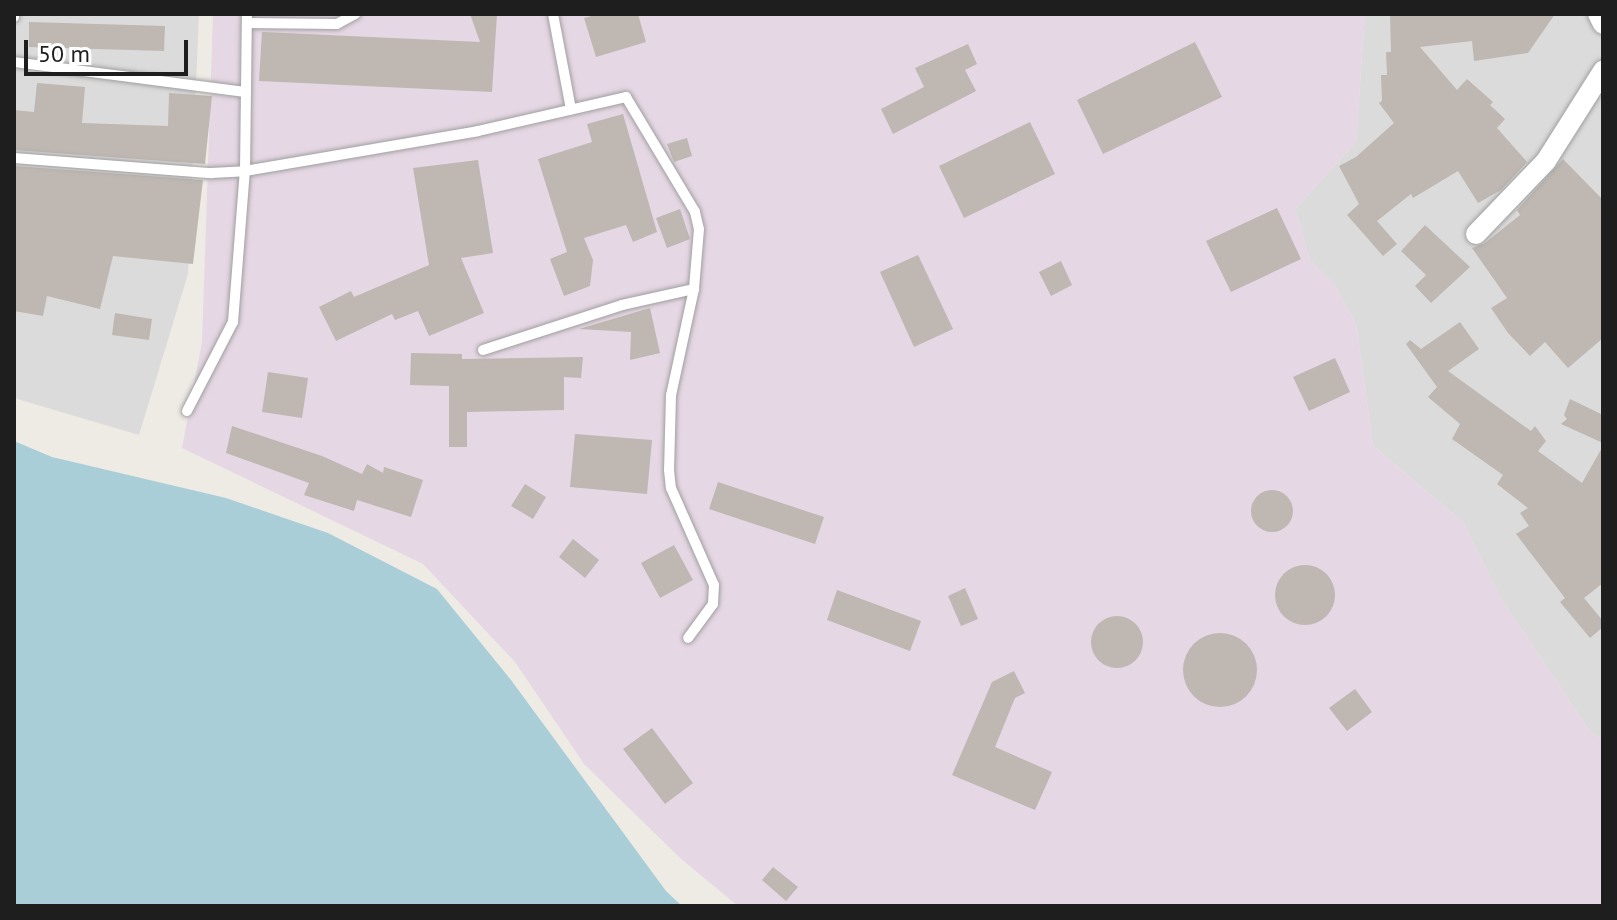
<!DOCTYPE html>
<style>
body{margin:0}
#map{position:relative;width:1617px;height:920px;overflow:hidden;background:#eeebe5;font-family:"PT Sans",sans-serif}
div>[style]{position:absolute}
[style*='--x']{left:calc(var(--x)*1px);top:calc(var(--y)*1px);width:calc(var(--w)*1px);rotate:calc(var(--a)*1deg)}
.residential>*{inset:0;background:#dcdbdb}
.industrial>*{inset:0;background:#e6d7e4}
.water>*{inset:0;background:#aaced7}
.building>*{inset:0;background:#beb7b2}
.round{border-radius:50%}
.roads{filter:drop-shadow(0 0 2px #9f9f9f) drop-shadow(0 0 2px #9f9f9f)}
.service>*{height:10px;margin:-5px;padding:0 5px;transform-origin:5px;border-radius:5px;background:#fff}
.minor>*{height:20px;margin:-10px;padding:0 10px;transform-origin:10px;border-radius:10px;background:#fff}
span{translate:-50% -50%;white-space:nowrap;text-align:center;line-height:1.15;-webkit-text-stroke:8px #fff;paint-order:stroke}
.frame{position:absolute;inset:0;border:16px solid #1e1e1e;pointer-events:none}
.scale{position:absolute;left:24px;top:40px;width:164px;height:36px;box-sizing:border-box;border:4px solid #1e1e1e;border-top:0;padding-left:10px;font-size:24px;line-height:28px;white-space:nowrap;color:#1e1e1e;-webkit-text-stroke:6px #fff;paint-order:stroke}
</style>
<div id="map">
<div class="residential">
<i style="clip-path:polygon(14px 14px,199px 14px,188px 274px,139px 435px,14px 398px)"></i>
<i style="clip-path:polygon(1365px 14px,1603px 14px,1603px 739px,1591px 733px,1501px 599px,1463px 522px,1373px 446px,1356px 324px,1335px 286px,1310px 260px,1295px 209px,1356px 142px)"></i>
</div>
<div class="industrial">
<i style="clip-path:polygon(213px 14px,1365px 14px,1356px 142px,1295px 209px,1310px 260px,1335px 286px,1356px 324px,1373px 446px,1463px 522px,1501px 599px,1591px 733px,1603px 739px,1603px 906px,738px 906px,680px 858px,584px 764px,515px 662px,423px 564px,182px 448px,202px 342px)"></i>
</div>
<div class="water">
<i style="clip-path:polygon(14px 441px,52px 457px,226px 498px,328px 533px,437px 589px,511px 680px,666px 891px,682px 906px,14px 906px)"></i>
</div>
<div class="building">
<i style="clip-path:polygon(470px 14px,497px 14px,492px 92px,259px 81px,262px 32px,480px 42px)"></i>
<i style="clip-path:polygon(599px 14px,638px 14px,646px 42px,596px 57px,584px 18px)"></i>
<i style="clip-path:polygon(1390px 14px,1555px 14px,1528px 53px,1474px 61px,1472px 41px,1420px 47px,1457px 90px,1467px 79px,1493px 102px,1490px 105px,1505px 119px,1497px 128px,1527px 162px,1501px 190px,1478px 203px,1458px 171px,1413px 198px,1411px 194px,1377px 221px,1397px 244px,1383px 256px,1347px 215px,1359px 204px,1339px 166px,1356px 157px,1394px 123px,1379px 103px,1382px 101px,1381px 75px,1387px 75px,1386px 52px,1391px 52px)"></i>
<i style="clip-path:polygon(29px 22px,165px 26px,164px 51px,29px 47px)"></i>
<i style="clip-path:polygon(1195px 42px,1222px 97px,1103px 154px,1077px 100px)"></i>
<i style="clip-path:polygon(968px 44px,977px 64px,965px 70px,976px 91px,893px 134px,881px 109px,924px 87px,915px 68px)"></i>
<i style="clip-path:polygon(37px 83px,85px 87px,82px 123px,168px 126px,169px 93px,212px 96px,205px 164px,14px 150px,14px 110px,34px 112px)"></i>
<i style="clip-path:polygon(623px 114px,657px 232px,633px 242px,626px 225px,584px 238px,593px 260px,590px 286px,564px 296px,550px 259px,567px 252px,538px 159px,592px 142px,587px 124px)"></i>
<i style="clip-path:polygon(1030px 122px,1055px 174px,964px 218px,939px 166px)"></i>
<i style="clip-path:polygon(687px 138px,692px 156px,674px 162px,667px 144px)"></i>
<i style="clip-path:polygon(1563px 159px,1603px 200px,1603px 338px,1568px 368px,1545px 342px,1530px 356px,1508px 333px,1491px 308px,1507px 298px,1472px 248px,1485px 243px,1520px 215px,1517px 210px)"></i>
<i style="clip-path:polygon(478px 160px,493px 253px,461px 258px,484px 313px,429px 336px,418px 311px,395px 320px,392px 314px,336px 341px,319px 307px,351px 291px,354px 297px,429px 265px,413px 168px)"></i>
<i style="clip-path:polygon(14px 166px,203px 180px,193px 264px,113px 256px,100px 309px,47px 296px,43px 316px,14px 311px)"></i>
<i style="clip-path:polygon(1277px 208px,1301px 259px,1231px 292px,1206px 241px)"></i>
<i style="clip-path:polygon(680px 209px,690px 239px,667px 248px,656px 218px)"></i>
<i style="clip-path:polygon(1425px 225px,1470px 267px,1431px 303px,1415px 286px,1426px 275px,1401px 251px)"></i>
<i style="clip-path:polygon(918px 255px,953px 329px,914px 347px,880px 272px)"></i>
<i style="clip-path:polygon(1061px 261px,1072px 285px,1051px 296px,1039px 272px)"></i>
<i style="clip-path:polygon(650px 308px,660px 353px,630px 360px,631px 332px,579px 329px)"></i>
<i style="clip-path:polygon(115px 313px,152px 319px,149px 340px,112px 335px)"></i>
<i style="clip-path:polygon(1460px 322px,1479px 349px,1448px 371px,1531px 431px,1535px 426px,1546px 441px,1538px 451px,1582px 483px,1603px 446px,1603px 583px,1584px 598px,1603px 621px,1603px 627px,1590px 638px,1560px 602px,1565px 598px,1516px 534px,1529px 526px,1520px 513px,1528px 508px,1497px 484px,1503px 475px,1452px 439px,1460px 424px,1428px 397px,1437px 387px,1406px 344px,1410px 340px,1421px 349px)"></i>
<i style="clip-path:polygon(411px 353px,462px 354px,462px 359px,583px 357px,581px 378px,564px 377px,564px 410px,467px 412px,467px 447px,449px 447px,449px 386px,410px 385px)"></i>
<i style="clip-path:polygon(1335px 358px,1350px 392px,1309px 411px,1293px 377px)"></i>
<i style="clip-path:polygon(268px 372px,308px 378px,302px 418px,262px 412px)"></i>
<i style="clip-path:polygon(1570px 399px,1603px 415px,1603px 443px,1561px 424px,1567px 419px,1564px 415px)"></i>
<i style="clip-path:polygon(232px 426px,322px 456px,362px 474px,367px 464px,383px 473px,384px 467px,423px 480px,411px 517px,357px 500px,354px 511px,304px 495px,309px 483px,226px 453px)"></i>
<i style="clip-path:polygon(575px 434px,652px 440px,647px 494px,570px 487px)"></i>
<i style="clip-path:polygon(718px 482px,824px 517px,815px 544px,709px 509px)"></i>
<i style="clip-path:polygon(525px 484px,546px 497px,533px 519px,511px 506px)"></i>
<i class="round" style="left:1251px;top:490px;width:42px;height:42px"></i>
<i style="clip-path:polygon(573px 539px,599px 560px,585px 578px,559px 557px)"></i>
<i style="clip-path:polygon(674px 545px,693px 580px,660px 598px,641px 563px)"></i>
<i class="round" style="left:1275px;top:565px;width:60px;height:60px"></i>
<i style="clip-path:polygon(965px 588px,978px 619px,961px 626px,948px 596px)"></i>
<i style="clip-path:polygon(837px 590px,921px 621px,910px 651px,827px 620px)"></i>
<i class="round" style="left:1091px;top:616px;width:52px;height:52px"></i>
<i class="round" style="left:1183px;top:633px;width:74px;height:74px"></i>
<i style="clip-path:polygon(1014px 671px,1025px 693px,1015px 698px,995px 747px,1052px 772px,1035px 810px,952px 775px,992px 682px)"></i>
<i style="clip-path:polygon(1355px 689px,1372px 712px,1347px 731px,1329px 708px)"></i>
<i style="clip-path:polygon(652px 728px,693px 783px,665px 804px,623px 749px)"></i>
<i style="clip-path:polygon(773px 867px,798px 887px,786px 901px,762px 880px)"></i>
</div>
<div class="roads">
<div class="service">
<i style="--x:553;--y:14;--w:97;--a:79.3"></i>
<i style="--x:14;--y:17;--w:3;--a:-90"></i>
<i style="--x:247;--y:23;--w:90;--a:0.6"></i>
<i style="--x:337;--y:24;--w:21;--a:-29"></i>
<i style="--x:14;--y:62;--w:232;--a:7.4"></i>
<i style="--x:14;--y:158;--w:198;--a:4.4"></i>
<i style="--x:211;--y:173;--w:34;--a:-3"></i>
<i style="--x:245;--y:171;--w:236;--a:-9.7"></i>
<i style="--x:478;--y:131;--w:152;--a:-12.9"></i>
<i style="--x:626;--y:97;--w:134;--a:59"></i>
<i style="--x:695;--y:212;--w:17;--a:77"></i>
<i style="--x:699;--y:229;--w:60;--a:94.8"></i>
<i style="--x:694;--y:289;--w:108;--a:102.2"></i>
<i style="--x:671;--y:395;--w:75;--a:91.5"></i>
<i style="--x:669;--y:470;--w:18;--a:84"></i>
<i style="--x:671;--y:488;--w:106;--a:66.1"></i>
<i style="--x:714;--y:585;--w:19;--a:93"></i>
<i style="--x:713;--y:604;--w:42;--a:126.3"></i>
<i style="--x:483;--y:350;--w:146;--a:-17.9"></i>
<i style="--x:622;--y:305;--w:74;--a:-12.5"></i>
<i style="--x:187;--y:411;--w:100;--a:-62.7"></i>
<i style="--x:233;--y:322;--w:151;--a:-85.5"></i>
<i style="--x:245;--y:171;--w:157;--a:-89.3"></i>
</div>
<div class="minor">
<i style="--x:1598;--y:14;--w:11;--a:63"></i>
<i style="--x:1476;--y:234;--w:101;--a:-46.2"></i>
<i style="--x:1546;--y:161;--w:107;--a:-57.7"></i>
</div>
</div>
<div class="frame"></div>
<div class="scale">50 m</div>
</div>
